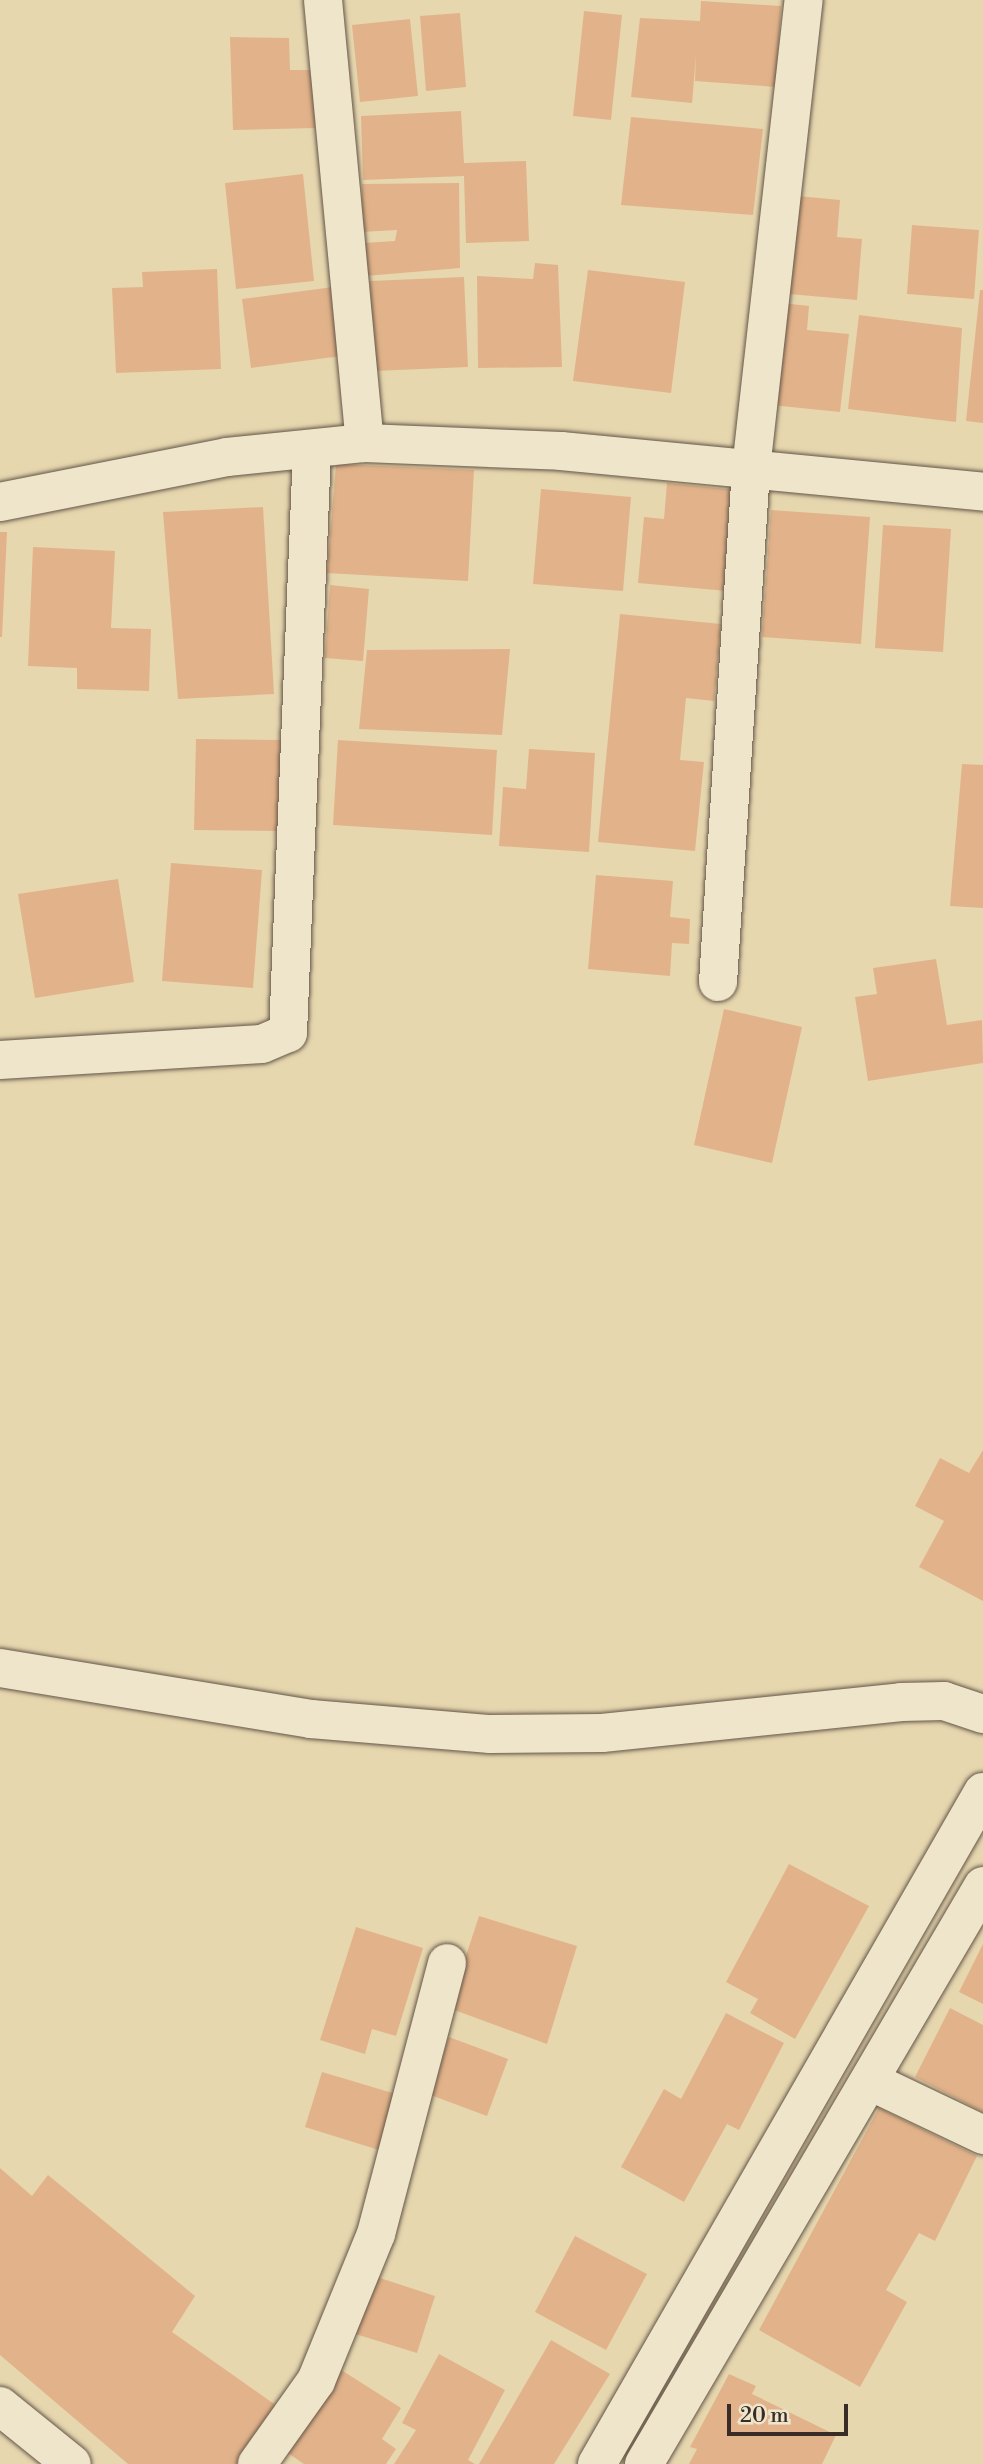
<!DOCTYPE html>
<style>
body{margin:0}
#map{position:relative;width:983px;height:2464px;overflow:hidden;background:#e6d7af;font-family:"Libre Bodoni",serif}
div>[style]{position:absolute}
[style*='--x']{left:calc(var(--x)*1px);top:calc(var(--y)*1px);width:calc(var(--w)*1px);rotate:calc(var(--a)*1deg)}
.building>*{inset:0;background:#e2b38a}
.roads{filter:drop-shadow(0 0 2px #645648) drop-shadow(0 0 2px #645648)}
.minor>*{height:38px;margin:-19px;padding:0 19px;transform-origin:19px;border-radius:19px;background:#efe5cb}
span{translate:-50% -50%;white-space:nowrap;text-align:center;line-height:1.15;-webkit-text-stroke:6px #efe5cb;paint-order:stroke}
.scale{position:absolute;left:727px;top:2404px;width:121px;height:32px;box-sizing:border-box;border:4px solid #392b26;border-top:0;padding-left:9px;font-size:21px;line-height:24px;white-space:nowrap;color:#392b26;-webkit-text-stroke:5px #efe5cb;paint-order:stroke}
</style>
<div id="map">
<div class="building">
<i style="clip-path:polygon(701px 1px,781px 6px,776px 87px,695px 81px,696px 55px,692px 103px,631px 97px,640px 18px,700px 21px)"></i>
<i style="clip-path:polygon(584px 11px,622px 15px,611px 120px,573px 116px)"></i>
<i style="clip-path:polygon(460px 13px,466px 87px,426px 91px,420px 16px)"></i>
<i style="clip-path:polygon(410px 19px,418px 96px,360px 102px,352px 25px)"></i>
<i style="clip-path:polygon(230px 37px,289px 38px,290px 70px,314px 70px,315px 128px,233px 130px)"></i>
<i style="clip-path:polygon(461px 111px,464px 163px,526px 161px,529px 241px,466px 243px,464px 176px,363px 180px,361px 116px)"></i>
<i style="clip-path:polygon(631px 117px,763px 129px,753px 215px,621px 205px)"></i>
<i style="clip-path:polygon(303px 174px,314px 281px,236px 289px,225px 183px)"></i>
<i style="clip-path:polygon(459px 183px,460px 268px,366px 276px,364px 243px,395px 241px,397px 230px,361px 232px,362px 184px)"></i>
<i style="clip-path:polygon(798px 196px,840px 200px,837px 237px,862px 239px,857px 300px,789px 294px)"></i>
<i style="clip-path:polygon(912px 225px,979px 230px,974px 299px,907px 294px)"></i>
<i style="clip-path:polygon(535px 263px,558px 265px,562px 367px,478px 368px,477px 276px,533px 279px)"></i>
<i style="clip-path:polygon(217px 269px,221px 369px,116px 373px,112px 288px,143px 287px,142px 272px)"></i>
<i style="clip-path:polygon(588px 270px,685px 282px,671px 393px,573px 381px)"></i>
<i style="clip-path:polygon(464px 277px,468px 367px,374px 371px,370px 281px)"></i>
<i style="clip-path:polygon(333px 287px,341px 356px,251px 368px,242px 299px)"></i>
<i style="clip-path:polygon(980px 290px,983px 290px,983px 423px,966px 421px)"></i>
<i style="clip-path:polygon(782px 303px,809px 306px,807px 330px,849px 334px,840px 412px,771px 405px)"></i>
<i style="clip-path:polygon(859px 315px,962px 328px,956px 422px,848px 409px)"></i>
<i style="clip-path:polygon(336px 464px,474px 470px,468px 581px,327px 573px)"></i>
<i style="clip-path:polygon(667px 483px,736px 490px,727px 591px,638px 583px,644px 517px,664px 519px)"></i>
<i style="clip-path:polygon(541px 489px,631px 497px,623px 591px,533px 584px)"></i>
<i style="clip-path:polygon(263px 507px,274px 694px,178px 699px,163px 512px)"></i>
<i style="clip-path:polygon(771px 510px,870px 517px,861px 644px,762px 637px)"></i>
<i style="clip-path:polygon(883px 525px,951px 529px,943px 652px,875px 648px)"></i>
<i style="clip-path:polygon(0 532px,7px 532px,2px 637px,0 637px)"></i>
<i style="clip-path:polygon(33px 547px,115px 551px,111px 628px,151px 629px,149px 691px,77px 689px,77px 668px,28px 666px)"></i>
<i style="clip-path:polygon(330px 585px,369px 589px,363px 661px,325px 658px)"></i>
<i style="clip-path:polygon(620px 614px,721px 624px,714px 701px,686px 698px,680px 760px,704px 762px,695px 851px,598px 842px)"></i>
<i style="clip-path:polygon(510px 649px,502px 735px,359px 729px,367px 650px)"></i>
<i style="clip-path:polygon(196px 739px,284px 740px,283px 831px,194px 830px)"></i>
<i style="clip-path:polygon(338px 740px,497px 750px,492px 835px,333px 825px)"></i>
<i style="clip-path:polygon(529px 749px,595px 753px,589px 852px,499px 846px,503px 787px,526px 789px)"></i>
<i style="clip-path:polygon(962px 764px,983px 765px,983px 908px,950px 906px)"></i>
<i style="clip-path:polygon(171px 863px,262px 870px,253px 988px,162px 981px)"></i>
<i style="clip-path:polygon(596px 875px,673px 881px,670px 917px,690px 919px,689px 944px,672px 943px,670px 976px,588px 969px)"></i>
<i style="clip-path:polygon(118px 879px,134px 982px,35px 998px,18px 894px)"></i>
<i style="clip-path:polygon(936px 959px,947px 1025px,982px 1020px,983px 1063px,868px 1081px,855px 997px,877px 994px,873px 968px)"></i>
<i style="clip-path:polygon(724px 1009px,802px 1027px,772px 1163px,694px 1145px)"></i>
<i style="clip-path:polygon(983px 1450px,983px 1601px,919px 1567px,944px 1521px,915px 1506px,940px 1458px,969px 1473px)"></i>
<i style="clip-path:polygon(789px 1864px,869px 1906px,795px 2039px,750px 2013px,758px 1999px,726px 1982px)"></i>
<i style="clip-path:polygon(479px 1916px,577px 1946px,547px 2044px,449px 2008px)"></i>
<i style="clip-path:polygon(356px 1927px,423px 1948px,396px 2036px,372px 2029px,365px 2054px,320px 2040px)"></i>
<i style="clip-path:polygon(983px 1944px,983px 2004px,959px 1992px)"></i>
<i style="clip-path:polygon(950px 2008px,983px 2025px,983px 2112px,915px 2077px)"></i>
<i style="clip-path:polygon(726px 2013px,784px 2043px,739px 2130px,727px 2124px,684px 2202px,621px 2167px,664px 2089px,681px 2099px)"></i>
<i style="clip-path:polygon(449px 2037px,508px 2059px,487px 2116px,428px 2094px)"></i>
<i style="clip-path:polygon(322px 2072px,396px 2094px,379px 2150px,305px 2127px)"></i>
<i style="clip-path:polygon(879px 2108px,977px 2156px,935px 2241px,919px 2233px,886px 2290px,907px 2302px,860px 2387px,759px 2330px)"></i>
<i style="clip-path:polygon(0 2168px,32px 2196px,48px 2175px,195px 2296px,172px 2332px,284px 2411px,245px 2464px,128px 2464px,0 2355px)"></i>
<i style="clip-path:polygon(575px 2236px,647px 2274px,606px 2350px,535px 2312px)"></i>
<i style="clip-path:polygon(368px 2274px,435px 2296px,417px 2353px,349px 2332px)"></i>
<i style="clip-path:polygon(551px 2340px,610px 2374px,554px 2464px,479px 2464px)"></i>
<i style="clip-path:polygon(439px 2354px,505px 2390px,468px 2460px,475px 2464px,394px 2464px,416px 2430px,402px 2423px)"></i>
<i style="clip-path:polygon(335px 2366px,401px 2408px,382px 2439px,396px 2449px,386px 2464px,304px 2464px,282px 2449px)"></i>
<i style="clip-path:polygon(729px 2374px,756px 2386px,752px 2394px,836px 2435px,822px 2464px,689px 2464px,697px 2449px,690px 2447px)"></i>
</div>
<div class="roads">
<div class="minor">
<i style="--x:323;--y:0;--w:445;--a:84.6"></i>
<i style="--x:0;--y:502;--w:231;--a:-11.2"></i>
<i style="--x:227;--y:457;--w:139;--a:-5.8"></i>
<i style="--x:365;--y:443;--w:196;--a:2.3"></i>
<i style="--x:561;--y:451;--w:424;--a:5.5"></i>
<i style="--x:718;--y:982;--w:514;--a:-86.32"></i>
<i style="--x:751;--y:469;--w:472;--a:-83.6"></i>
<i style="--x:0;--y:1060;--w:262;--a:-3.5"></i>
<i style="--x:262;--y:1044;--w:28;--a:-23"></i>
<i style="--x:288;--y:1033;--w:583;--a:-87.64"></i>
<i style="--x:0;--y:1668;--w:315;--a:9.3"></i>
<i style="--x:311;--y:1719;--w:180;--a:4.8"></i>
<i style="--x:490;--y:1734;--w:112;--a:-0.5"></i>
<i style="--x:602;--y:1733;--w:301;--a:-5.9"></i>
<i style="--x:901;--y:1702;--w:43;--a:-1.3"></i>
<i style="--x:944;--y:1701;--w:41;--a:18.4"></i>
<i style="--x:872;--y:2082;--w:123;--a:25.5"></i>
<i style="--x:0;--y:2406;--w:92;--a:38.9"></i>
<i style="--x:257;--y:2464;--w:102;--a:-54.6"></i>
<i style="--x:316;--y:2381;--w:159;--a:-67.8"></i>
<i style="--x:376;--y:2234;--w:280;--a:-75.3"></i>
<i style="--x:597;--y:2464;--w:775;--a:-60.13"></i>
<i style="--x:644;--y:2464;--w:670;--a:-59.61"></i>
</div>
</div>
<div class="scale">20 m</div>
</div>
